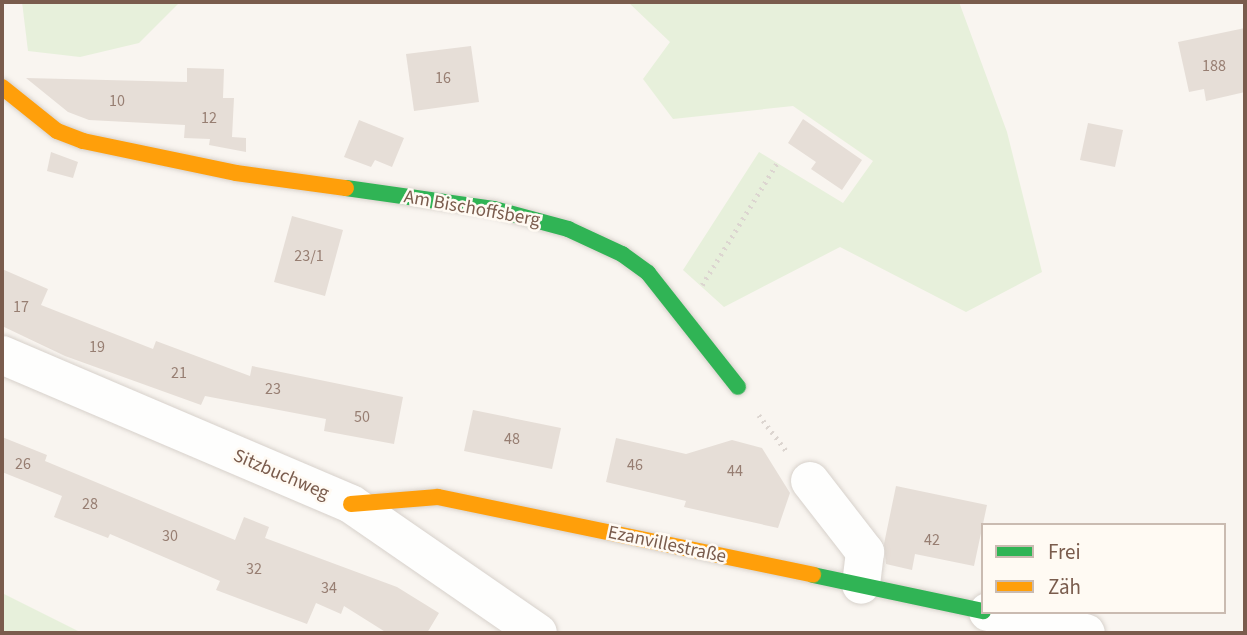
<!DOCTYPE html>
<meta charset="utf-8">
<style>
body{margin:0}
#map{position:relative;width:1247px;height:635px;overflow:hidden;background:#f9f5f0;font-family:"Source Sans 3",sans-serif}
div>[style]{position:absolute}
[style*='--x']{left:calc(var(--x)*1px);top:calc(var(--y)*1px);width:calc(var(--w)*1px);rotate:calc(var(--a)*1deg)}
.green>*{inset:0;background:#e7f0db}
.building>*{inset:0;background:#e6ded7}
.path>*{height:4.5px;margin-top:-2.25px;transform-origin:0;background:repeating-linear-gradient(90deg,#dcd5d0 0 2px,transparent 0 7px)}
.roads{filter:drop-shadow(0 0 2px #d7d1cb) drop-shadow(0 0 2px #d7d1cb)}
.street>*{height:38px;margin:-19px;padding:0 19px;transform-origin:19px;border-radius:19px;background:#fefefd}
.fast>*{height:16px;margin:-8px;padding:0 8px;transform-origin:8px;border-radius:8px;background:#30b455}
.slow>*{height:16px;margin:-8px;padding:0 8px;transform-origin:8px;border-radius:8px;background:#ff9f0a}
span{translate:-50% -50%;white-space:nowrap;text-align:center;line-height:1.15;-webkit-text-stroke:5px #fffaf3;paint-order:stroke}
.number-label{font-size:16px;color:#977e72}
.number-label span{-webkit-text-stroke-width:0}
.street-label{font-size:19px;color:#7a5c4d}
.frame{position:absolute;inset:0;border:4px solid #7a5c4d;pointer-events:none}
.legend{position:absolute;left:981px;top:523px;width:245px;height:91px;box-sizing:border-box;background:#fffaf3;border:2px solid #cabbb1;margin:0;padding:9px 12px;list-style:none;font-size:21px;color:#7a5c4d}
.legend li{display:flex;align-items:center;gap:14px;height:35px}
.legend b{width:35px;border:2px solid #cabbb1}
</style>
<div id="map">
<div class="green">
<i style="clip-path:polygon(22px 2px,180px 2px,139px 43px,80px 57px,28px 51px)"></i>
<i style="clip-path:polygon(628px 2px,959px 2px,1007px 132px,1042px 272px,966px 312px,840px 247px,724px 307px,683px 270px,759px 152px,843px 203px,873px 161px,793px 106px,673px 119px,643px 79px,670px 42px)"></i>
<i style="clip-path:polygon(2px 593px,82px 633px,2px 633px)"></i>
</div>
<div class="building">
<i style="clip-path:polygon(1245px 28px,1245px 92px,1206px 101px,1204px 89px,1189px 92px,1178px 42px)"></i>
<i style="clip-path:polygon(471px 46px,479px 102px,414px 111px,406px 54px)"></i>
<i style="clip-path:polygon(187px 68px,224px 69px,223px 98px,234px 98px,232px 137px,246px 138px,246px 152px,209px 145px,210px 139px,184px 138px,185px 125px,89px 120px,68px 112px,26px 78px,187px 82px)"></i>
<i style="clip-path:polygon(803px 119px,862px 160px,842px 190px,811px 169px,816px 162px,788px 143px)"></i>
<i style="clip-path:polygon(359px 120px,404px 138px,392px 167px,375px 160px,371px 167px,344px 157px)"></i>
<i style="clip-path:polygon(1088px 123px,1123px 130px,1115px 167px,1080px 160px)"></i>
<i style="clip-path:polygon(51px 152px,78px 162px,73px 178px,47px 171px)"></i>
<i style="clip-path:polygon(292px 216px,343px 230px,325px 296px,274px 282px)"></i>
<i style="clip-path:polygon(2px 269px,48px 289px,41px 305px,153px 349px,156px 341px,250px 376px,252px 366px,403px 397px,394px 444px,324px 431px,326px 419px,205px 396px,201px 405px,65px 356px,2px 326px)"></i>
<i style="clip-path:polygon(473px 410px,561px 428px,552px 469px,464px 451px)"></i>
<i style="clip-path:polygon(2px 437px,47px 455px,45px 461px,235px 540px,244px 517px,269px 527px,265px 538px,397px 587px,439px 613px,427px 633px,387px 633px,344px 606px,341px 614px,316px 603px,307px 624px,216px 590px,220px 581px,110px 534px,108px 538px,54px 517px,62px 496px,2px 472px)"></i>
<i style="clip-path:polygon(616px 438px,686px 454px,732px 440px,762px 448px,790px 493px,778px 528px,684px 507px,686px 501px,606px 482px)"></i>
<i style="clip-path:polygon(896px 486px,987px 505px,974px 566px,915px 554px,912px 570px,886px 564px,884px 544px)"></i>
</div>
<div class="path">
<i style="--x:702;--y:285;--w:143;--a:-58.4"></i>
<i style="--x:759;--y:415;--w:48;--a:52.7"></i>
</div>
<div class="roads">
<div class="street">
<i style="--x:2;--y:355;--w:379;--a:23.1"></i>
<i style="--x:351;--y:504;--w:227;--a:34.6"></i>
<i style="--x:810;--y:481;--w:90;--a:52.2"></i>
<i style="--x:865;--y:552;--w:33;--a:97"></i>
<i style="--x:988;--y:612;--w:100;--a:12.1"></i>
</div>
<div class="fast">
<i style="--x:346;--y:188;--w:149;--a:8.1"></i>
<i style="--x:494;--y:209;--w:77;--a:15.1"></i>
<i style="--x:568;--y:229;--w:60;--a:24.8"></i>
<i style="--x:622;--y:254;--w:32;--a:36"></i>
<i style="--x:648;--y:273;--w:145;--a:51.7"></i>
<i style="--x:813;--y:575;--w:174;--a:12"></i>
</div>
<div class="slow">
<i style="--x:2;--y:87;--w:70;--a:38.7"></i>
<i style="--x:57;--y:131;--w:28;--a:21"></i>
<i style="--x:83;--y:141;--w:156;--a:11.8"></i>
<i style="--x:236;--y:173;--w:111;--a:7.8"></i>
<i style="--x:351;--y:504;--w:87;--a:-4.6"></i>
<i style="--x:438;--y:497;--w:383;--a:11.7"></i>
</div>
</div>
<div class="number-label">
<span style="left:1214px;top:66px">188</span>
<span style="left:443px;top:78px">16</span>
<span style="left:117px;top:101px">10</span>
<span style="left:209px;top:118px">12</span>
<span style="left:309px;top:256px">23/1</span>
<span style="left:21px;top:307px">17</span>
<span style="left:97px;top:347px">19</span>
<span style="left:179px;top:373px">21</span>
<span style="left:273px;top:389px">23</span>
<span style="left:362px;top:417px">50</span>
<span style="left:512px;top:439px">48</span>
<span style="left:23px;top:464px">26</span>
<span style="left:635px;top:465px">46</span>
<span style="left:735px;top:471px">44</span>
<span style="left:90px;top:504px">28</span>
<span style="left:170px;top:536px">30</span>
<span style="left:932px;top:540px">42</span>
<span style="left:254px;top:569px">32</span>
<span style="left:329px;top:588px">34</span>
</div>
<div class="street-label">
<span style="left:472px;top:209px;rotate:10deg">Am Bischoffsberg</span>
<span style="left:281px;top:475px;rotate:23deg">Sitzbuchweg</span>
<span style="left:667px;top:545px;rotate:12deg">Ezanvillestraße</span>
</div>
<div class="frame"></div>
<ul class="legend">
<li><b style="height:9px;background:#30b455"></b>Frei</li>
<li><b style="height:9px;background:#ff9f0a"></b>Zäh</li>
</ul>
</div>
